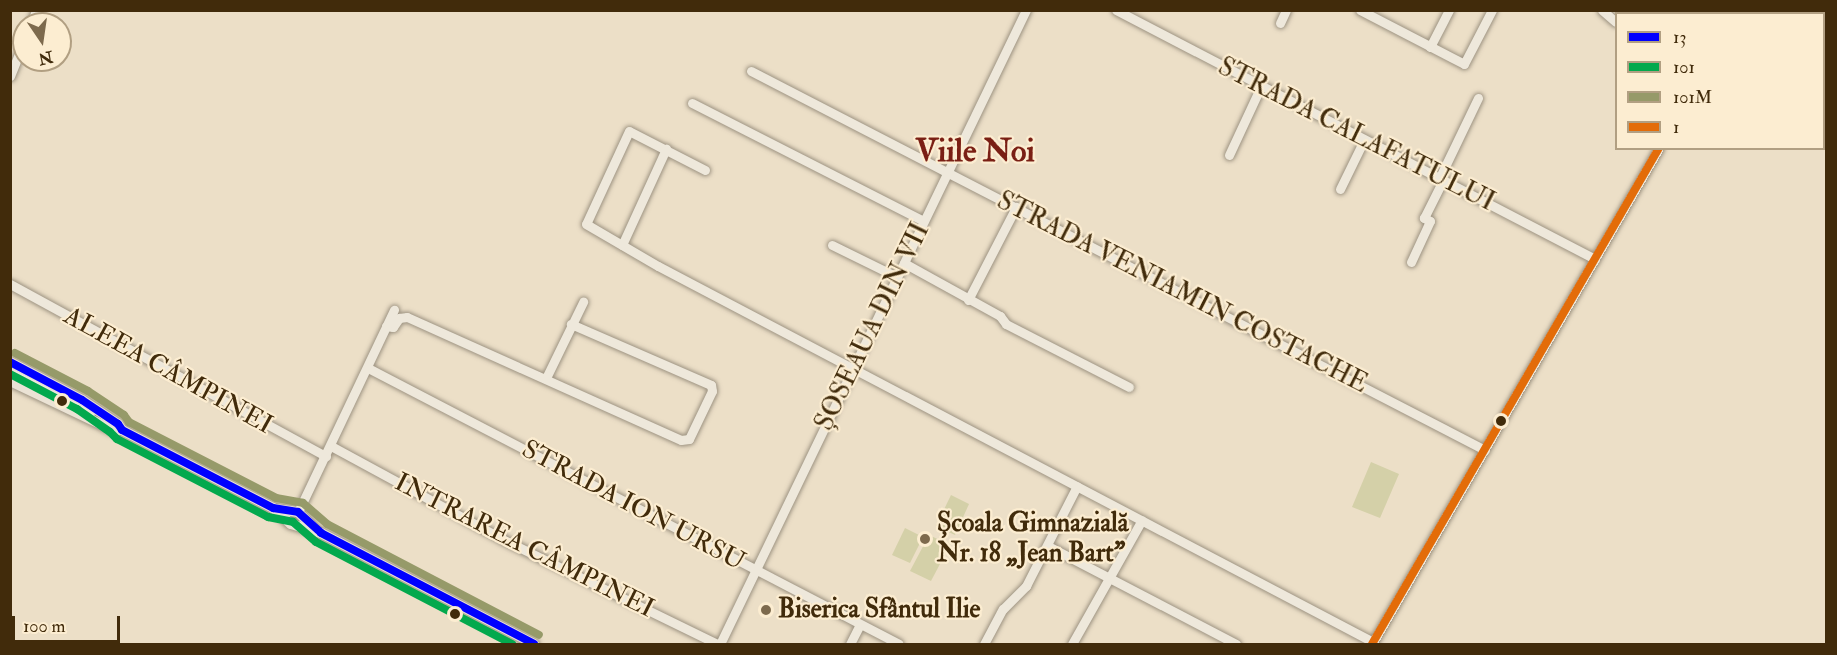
<!DOCTYPE html>
<meta charset="utf-8">
<style>
body{margin:0}
#map{position:relative;width:1837px;height:655px;overflow:hidden;background:#ecdfc7;font-family:"IM FELL Double Pica",serif}
div>[style]{position:absolute}
[style*='--x']{left:calc(var(--x)*1px);top:calc(var(--y)*1px);width:calc(var(--w)*1px);rotate:calc(var(--a)*1deg)}
.green>*{inset:0;background:#d4d0a8}
.roads{filter:drop-shadow(0 0 2px #9d9382) drop-shadow(0 0 2px #9d9382)}
.minor>*{height:9px;margin:-4.5px;padding:0 4.5px;transform-origin:4.5px;border-radius:4.5px;background:#eee8db}
.major>*{height:10px;margin:-5px;padding:0 5px;transform-origin:5px;border-radius:5px;background:#ebe3d5}
.bus-1>*{height:8px;margin:-4px;padding:0 4px;transform-origin:4px;border-radius:4px;background:#00f}
.bus-2>*{height:8px;margin:-4px;padding:0 4px;transform-origin:4px;border-radius:4px;background:#03a94d}
.bus-3>*{height:8px;margin:-4px;padding:0 4px;transform-origin:4px;border-radius:4px;background:#969a69}
.bus-4>*{height:8px;margin:-4px;padding:0 4px;transform-origin:4px;border-radius:4px;background:#e36c09}
.dots>*{width:16px;height:16px;translate:-50% -50%;box-sizing:border-box;border:3px solid #fcedd1;border-radius:50%}
span{translate:-50% -50%;white-space:nowrap;text-align:center;line-height:1.15;-webkit-text-stroke:4.5px #fcedd1;paint-order:stroke}
.street-label{font-size:26px;color:#412b0b}
.poi-label{font-size:26px;color:#412b0b;font-weight:700}
.left{translate:0 -50%;text-align:left}
.district-label{font-size:32px;color:#7a1f14;font-weight:700}
.frame{position:absolute;inset:0;border:12px solid #412b0b;pointer-events:none}
.legend{position:absolute;left:1615px;top:12px;width:210px;height:138px;box-sizing:border-box;background:#fcedd1;border:2px solid #b19f82;margin:0;padding:8px 10px;list-style:none;font-size:18px;color:#412b0b}
.legend li{display:flex;align-items:center;gap:12px;height:30px}
.legend b{width:30px;border:2px solid #b19f82}
.north{position:absolute;left:12px;top:12px;width:60px;height:60px;box-sizing:border-box;background:#fcedd1;border:2px solid #b19f82;border-radius:50%;rotate:167deg;font-size:16px;font-weight:700;line-height:24px;text-align:center;color:#412b0b}
.north::after{content:'';display:block;margin:auto;width:21px;height:27px;background:#7d6a4d;clip-path:polygon(50% 0,100% 100%,50% 72%,0 100%)}
.scale{position:absolute;left:12px;top:616px;width:108px;height:27px;box-sizing:border-box;border:3px solid #412b0b;border-top:0;padding-left:8px;font-size:18px;line-height:21px;white-space:nowrap;color:#412b0b;-webkit-text-stroke:4px #fcedd1;paint-order:stroke}
</style>
<div id="map">
<div class="green">
<i style="clip-path:polygon(1371px 462px,1399px 474px,1380px 518px,1352px 507px)"></i>
<i style="clip-path:polygon(951px 495px,969px 504px,955px 535px,936px 526px)"></i>
<i style="clip-path:polygon(905px 528px,923px 537px,910px 563px,892px 555px)"></i>
<i style="clip-path:polygon(929px 535px,950px 545px,931px 581px,910px 571px)"></i>
</div>
<div class="roads">
<div class="minor">
<i style="--x:1116;--y:10;--w:540;--a:27.47"></i>
<i style="--x:1360;--y:10;--w:117;--a:27.4"></i>
<i style="--x:1464;--y:64;--w:61;--a:-62.6"></i>
<i style="--x:1602;--y:10;--w:18;--a:41"></i>
<i style="--x:1746;--y:14;--w:4;--a:-63"></i>
<i style="--x:1280;--y:23;--w:14;--a:-65"></i>
<i style="--x:31;--y:24;--w:15;--a:-70"></i>
<i style="--x:1430;--y:47;--w:42;--a:-62.8"></i>
<i style="--x:751;--y:71;--w:826;--a:27.31"></i>
<i style="--x:10;--y:76;--w:37;--a:-68"></i>
<i style="--x:692;--y:103;--w:260;--a:27"></i>
<i style="--x:1229;--y:155;--w:76;--a:-65.1"></i>
<i style="--x:705;--y:170;--w:85;--a:-152.8"></i>
<i style="--x:629;--y:131;--w:102;--a:114.8"></i>
<i style="--x:586;--y:224;--w:83;--a:30.3"></i>
<i style="--x:658;--y:266;--w:808;--a:27.74"></i>
<i style="--x:1439;--y:179;--w:90;--a:-64.3"></i>
<i style="--x:1340;--y:189;--w:55;--a:-63.9"></i>
<i style="--x:622;--y:245;--w:106;--a:-65.4"></i>
<i style="--x:832;--y:245;--w:72;--a:26.2"></i>
<i style="--x:1411;--y:262;--w:45;--a:-65.1"></i>
<i style="--x:1430;--y:221;--w:7;--a:-153"></i>
<i style="--x:1424;--y:218;--w:42;--a:-63.4"></i>
<i style="--x:904;--y:263;--w:110;--a:28.9"></i>
<i style="--x:1000;--y:316;--w:10;--a:53"></i>
<i style="--x:1006;--y:324;--w:138;--a:27.1"></i>
<i style="--x:10;--y:284;--w:360;--a:28.6"></i>
<i style="--x:968;--y:300;--w:105;--a:-62.7"></i>
<i style="--x:386;--y:326;--w:7;--a:8"></i>
<i style="--x:393;--y:327;--w:11;--a:-56"></i>
<i style="--x:399;--y:318;--w:8;--a:-7"></i>
<i style="--x:407;--y:317;--w:300;--a:24.2"></i>
<i style="--x:681;--y:440;--w:8;--a:-7"></i>
<i style="--x:689;--y:439;--w:53;--a:-64.4"></i>
<i style="--x:712;--y:391;--w:6;--a:-99"></i>
<i style="--x:711;--y:385;--w:153;--a:-156.5"></i>
<i style="--x:368;--y:368;--w:598;--a:27.46"></i>
<i style="--x:10;--y:372;--w:90;--a:27.7"></i>
<i style="--x:546;--y:378;--w:85;--a:-64"></i>
<i style="--x:331;--y:446;--w:195;--a:28.5"></i>
<i style="--x:502;--y:539;--w:239;--a:26"></i>
<i style="--x:298;--y:512;--w:224;--a:-64.6"></i>
<i style="--x:1048;--y:546;--w:212;--a:27.5"></i>
<i style="--x:720;--y:644;--w:704;--a:-64.24"></i>
<i style="--x:850;--y:644;--w:22;--a:-63"></i>
<i style="--x:984;--y:644;--w:40;--a:-62"></i>
<i style="--x:1003;--y:609;--w:33;--a:-45"></i>
<i style="--x:1026;--y:586;--w:112;--a:-63"></i>
<i style="--x:1072;--y:644;--w:142;--a:-60.6"></i>
<i style="--x:1372;--y:644;--w:573;--a:-59.95"></i>
</div>
<div class="major">
<i style="--x:10;--y:362;--w:81;--a:27.8"></i>
<i style="--x:82;--y:400;--w:43;--a:33.7"></i>
<i style="--x:118;--y:424;--w:7;--a:56"></i>
<i style="--x:10;--y:381;--w:114;--a:25.4"></i>
<i style="--x:113;--y:430;--w:9;--a:0"></i>
<i style="--x:122;--y:430;--w:170;--a:27.3"></i>
<i style="--x:273;--y:508;--w:24;--a:42"></i>
<i style="--x:291;--y:524;--w:31;--a:17"></i>
<i style="--x:321;--y:533;--w:240;--a:27.5"></i>
<i style="--x:276;--y:509;--w:22;--a:8"></i>
<i style="--x:298;--y:512;--w:21;--a:45"></i>
</div>
</div>
<div class="bus-1">
<i style="--x:10;--y:362;--w:81;--a:27.8"></i>
<i style="--x:82;--y:400;--w:43;--a:33.7"></i>
<i style="--x:118;--y:424;--w:7;--a:56"></i>
<i style="--x:122;--y:430;--w:170;--a:27.3"></i>
<i style="--x:273;--y:508;--w:25;--a:9"></i>
<i style="--x:298;--y:512;--w:31;--a:42"></i>
<i style="--x:321;--y:533;--w:240;--a:27.5"></i>
</div>
<div class="bus-2">
<i style="--x:10;--y:374;--w:76;--a:27.6"></i>
<i style="--x:77;--y:409;--w:40;--a:34.9"></i>
<i style="--x:110;--y:432;--w:10;--a:45"></i>
<i style="--x:117;--y:439;--w:170;--a:27.3"></i>
<i style="--x:268;--y:517;--w:25;--a:11"></i>
<i style="--x:293;--y:522;--w:30;--a:41"></i>
<i style="--x:316;--y:542;--w:221;--a:27.5"></i>
</div>
<div class="bus-3">
<i style="--x:15;--y:353;--w:82;--a:27.5"></i>
<i style="--x:88;--y:391;--w:43;--a:33.7"></i>
<i style="--x:124;--y:415;--w:9;--a:54"></i>
<i style="--x:129;--y:422;--w:165;--a:27.3"></i>
<i style="--x:276;--y:498;--w:27;--a:10"></i>
<i style="--x:303;--y:503;--w:32;--a:41"></i>
<i style="--x:327;--y:524;--w:239;--a:27.6"></i>
</div>
<div class="bus-4">
<i style="--x:1372;--y:644;--w:573;--a:-59.95"></i>
</div>
<div class="dots">
<i style="left:62px;top:401px;background:#412b0b"></i>
<i style="left:1501px;top:421px;background:#412b0b"></i>
<i style="left:925px;top:539px;background:#7d6a4d"></i>
<i style="left:766px;top:610px;background:#7d6a4d"></i>
<i style="left:455px;top:614px;background:#412b0b"></i>
</div>
<div class="street-label">
<span style="left:1356px;top:135px;rotate:27deg">STRADA CALAFATULUI</span>
<span style="left:1182px;top:293px;rotate:27deg">STRADA VENIAMIN COSTACHE</span>
<span style="left:873px;top:327px;rotate:-64deg">ȘOSEAUA DIN VII</span>
<span style="left:168px;top:371px;rotate:29deg">ALEEA CÂMPINEI</span>
<span style="left:633px;top:506px;rotate:28deg">STRADA ION URSU</span>
<span style="left:524px;top:546px;rotate:27deg">INTRAREA CÂMPINEI</span>
</div>
<div class="poi-label">
<span class="left" style="left:937px;top:539px">Școala Gimnazială<br>Nr. 18 „Jean Bart”</span>
<span class="left" style="left:778px;top:610px">Biserica Sfântul Ilie</span>
</div>
<div class="district-label">
<span style="left:975px;top:151px">Viile Noi</span>
</div>
<div class="frame"></div>
<ul class="legend">
<li><b style="height:8px;background:#00f"></b>13</li>
<li><b style="height:8px;background:#03a94d"></b>101</li>
<li><b style="height:8px;background:#969a69"></b>101M</li>
<li><b style="height:8px;background:#e36c09"></b>1</li>
</ul>
<div class="north">N</div>
<div class="scale">100 m</div>
</div>
